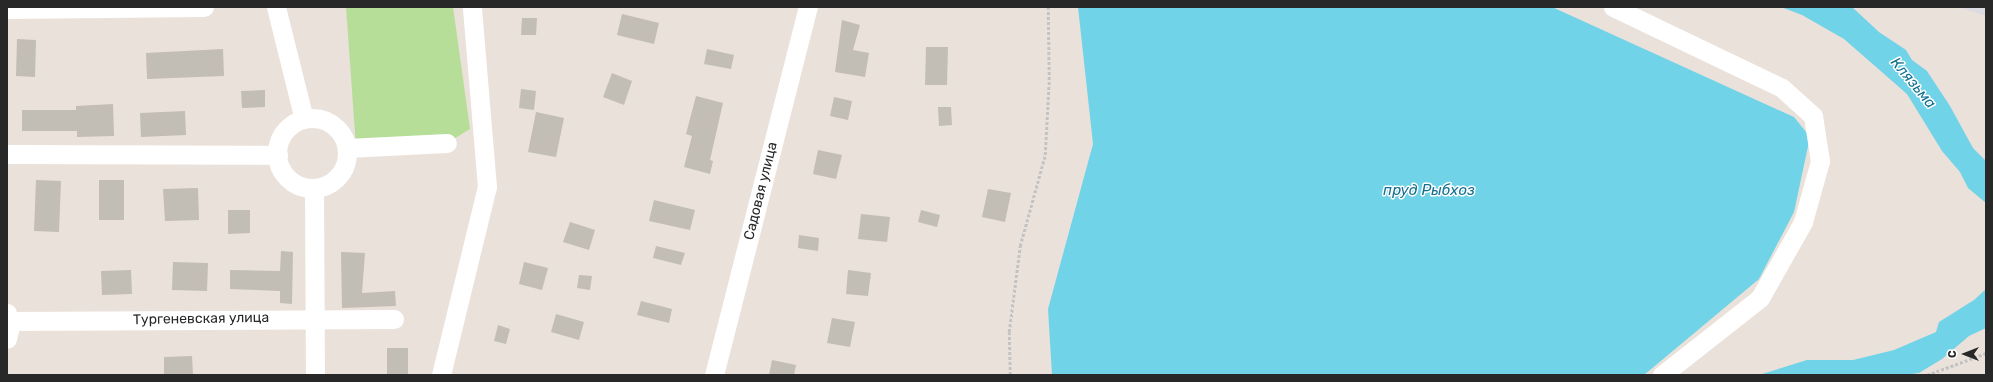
<!DOCTYPE html>
<meta charset="utf-8">
<style>
body{margin:0}
#map{position:relative;width:1993px;height:382px;overflow:hidden;background:#eae1da;font-family:Rubik,sans-serif}
div>[style]{position:absolute}
[style*='--x']{left:calc(var(--x)*1px);top:calc(var(--y)*1px);width:calc(var(--w)*1px);rotate:calc(var(--a)*1deg)}
.industrial>*{inset:0;background:#dcdae2}
.green>*{inset:0;background:#b6de98}
.water>*{inset:0;background:#70d3e8}
.building>*{inset:0;background:#c2bdb5}
.path>*{height:2.5px;margin-top:-1.25px;transform-origin:0;background:repeating-linear-gradient(90deg,#c3c3c3 0 3px,transparent 0 5px)}
.minor>*{height:19px;margin:-9.5px;padding:0 9.5px;transform-origin:9.5px;border-radius:9.5px;background:#fff}
.minor>.ring{margin:-9.5px;padding:0;box-sizing:content-box;background:none;border:19px solid #fff;border-radius:50%}
span{translate:-50% -50%;white-space:nowrap;text-align:center;line-height:1.15;-webkit-text-stroke:3px #fff;paint-order:stroke}
.street-label{font-size:14px;color:#282828}
.water-label{font-size:15px;color:#137090;font-style:italic}
.frame{position:absolute;inset:0;border:8px solid #282828;pointer-events:none}
.north{position:absolute;left:1945px;top:334px;width:40px;height:40px;-webkit-text-stroke:3px #fff;paint-order:stroke;rotate:270deg;font-size:11px;font-weight:700;line-height:16px;text-align:center;color:#282828}
.north::after{content:'';display:block;margin:auto;width:14px;height:18px;background:#282828;clip-path:polygon(50% 0,100% 100%,50% 72%,0 100%)}
</style>
<div id="map">
<div class="industrial">
<i style="clip-path:polygon(1958px 7px,1986px 7px,1986px 16px)"></i>
</div>
<div class="green">
<i style="clip-path:polygon(346px 7px,453px 7px,470px 129px,452px 140px,356px 147px)"></i>
</div>
<div class="water">
<i style="clip-path:polygon(1078px 7px,1552px 7px,1794px 117px,1810px 137px,1794px 212px,1759px 279px,1644px 375px,1052px 375px,1048px 309px,1093px 144px)"></i>
<i style="clip-path:polygon(1781px 7px,1852px 7px,1879px 32px,1906px 50px,1912px 60px,1927px 71px,1950px 106px,1973px 148px,1986px 161px,1986px 203px,1968px 188px,1960px 172px,1942px 151px,1907px 94px,1844px 39px,1802px 15px)"></i>
<i style="clip-path:polygon(1986px 289px,1986px 328px,1969px 336px,1942px 359px,1919px 373px,1904px 375px,1759px 375px,1807px 360px,1853px 360px,1894px 350px,1936px 332px,1939px 322px,1974px 300px)"></i>
</div>
<div class="building">
<i style="clip-path:polygon(622px 14px,659px 23px,654px 44px,617px 35px)"></i>
<i style="clip-path:polygon(522px 18px,537px 18px,536px 35px,521px 35px)"></i>
<i style="clip-path:polygon(842px 20px,860px 25px,853px 50px,869px 53px,865px 77px,835px 72px)"></i>
<i style="clip-path:polygon(17px 39px,36px 40px,35px 77px,16px 76px)"></i>
<i style="clip-path:polygon(926px 47px,948px 47px,947px 85px,925px 85px)"></i>
<i style="clip-path:polygon(223px 49px,224px 76px,147px 79px,146px 53px)"></i>
<i style="clip-path:polygon(707px 49px,734px 55px,731px 69px,704px 64px)"></i>
<i style="clip-path:polygon(612px 73px,632px 81px,624px 105px,603px 97px)"></i>
<i style="clip-path:polygon(521px 89px,536px 91px,534px 110px,519px 108px)"></i>
<i style="clip-path:polygon(265px 90px,265px 107px,242px 108px,241px 91px)"></i>
<i style="clip-path:polygon(696px 96px,723px 103px,710px 160px,713px 161px,710px 174px,684px 167px,692px 136px,686px 134px)"></i>
<i style="clip-path:polygon(834px 97px,852px 101px,848px 120px,830px 116px)"></i>
<i style="clip-path:polygon(113px 104px,114px 136px,77px 137px,77px 131px,22px 131px,22px 110px,76px 110px,76px 106px)"></i>
<i style="clip-path:polygon(938px 107px,951px 107px,952px 125px,939px 126px)"></i>
<i style="clip-path:polygon(185px 111px,186px 135px,141px 137px,140px 113px)"></i>
<i style="clip-path:polygon(536px 112px,564px 118px,556px 157px,528px 152px)"></i>
<i style="clip-path:polygon(818px 150px,842px 155px,836px 179px,813px 174px)"></i>
<i style="clip-path:polygon(36px 180px,61px 181px,59px 232px,34px 231px)"></i>
<i style="clip-path:polygon(99px 180px,124px 180px,124px 220px,99px 220px)"></i>
<i style="clip-path:polygon(198px 188px,199px 220px,165px 221px,163px 189px)"></i>
<i style="clip-path:polygon(988px 189px,1011px 193px,1005px 222px,982px 217px)"></i>
<i style="clip-path:polygon(654px 200px,695px 210px,690px 230px,649px 221px)"></i>
<i style="clip-path:polygon(228px 210px,250px 210px,250px 233px,228px 234px)"></i>
<i style="clip-path:polygon(921px 210px,940px 215px,937px 227px,918px 222px)"></i>
<i style="clip-path:polygon(861px 214px,890px 217px,887px 242px,858px 239px)"></i>
<i style="clip-path:polygon(570px 222px,595px 230px,589px 250px,563px 242px)"></i>
<i style="clip-path:polygon(799px 235px,819px 238px,818px 251px,798px 248px)"></i>
<i style="clip-path:polygon(656px 246px,685px 253px,681px 265px,653px 258px)"></i>
<i style="clip-path:polygon(281px 251px,293px 252px,292px 304px,280px 303px,280px 291px,230px 289px,230px 270px,280px 271px)"></i>
<i style="clip-path:polygon(341px 252px,365px 253px,362px 293px,395px 291px,396px 306px,342px 308px)"></i>
<i style="clip-path:polygon(173px 262px,208px 263px,207px 291px,172px 290px)"></i>
<i style="clip-path:polygon(524px 262px,548px 268px,542px 290px,519px 284px)"></i>
<i style="clip-path:polygon(131px 270px,132px 294px,102px 295px,101px 271px)"></i>
<i style="clip-path:polygon(848px 270px,871px 273px,868px 296px,846px 294px)"></i>
<i style="clip-path:polygon(579px 275px,592px 276px,590px 290px,577px 288px)"></i>
<i style="clip-path:polygon(641px 301px,672px 309px,669px 323px,637px 315px)"></i>
<i style="clip-path:polygon(556px 314px,584px 322px,579px 340px,551px 332px)"></i>
<i style="clip-path:polygon(832px 318px,855px 322px,850px 347px,827px 343px)"></i>
<i style="clip-path:polygon(498px 325px,510px 329px,506px 344px,494px 341px)"></i>
<i style="clip-path:polygon(387px 348px,408px 348px,408px 375px,387px 375px)"></i>
<i style="clip-path:polygon(192px 356px,193px 375px,164px 375px,164px 357px)"></i>
<i style="clip-path:polygon(772px 360px,796px 365px,794px 375px,769px 375px)"></i>
</div>
<div class="path">
<i style="--x:1010;--y:375;--w:43;--a:-91.3"></i>
<i style="--x:1009;--y:332;--w:87;--a:-82.7"></i>
<i style="--x:1020;--y:246;--w:94;--a:-74.6"></i>
<i style="--x:1045;--y:155;--w:75;--a:-86.9"></i>
<i style="--x:1049;--y:80;--w:73;--a:-90.8"></i>
<i style="--x:1927;--y:375;--w:63;--a:-20.4"></i>
</div>
<div class="minor">
<i style="--x:276;--y:7;--w:115;--a:76"></i>
<i style="--x:1613;--y:7;--w:187;--a:25.6"></i>
<i style="--x:1782;--y:88;--w:42;--a:42.1"></i>
<i style="--x:1813;--y:116;--w:46;--a:81.2"></i>
<i style="--x:1820;--y:161;--w:63;--a:105.6"></i>
<i style="--x:1803;--y:222;--w:87;--a:119.5"></i>
<i style="--x:1760;--y:298;--w:125;--a:141.8"></i>
<i style="--x:7;--y:9;--w:197;--a:-0.6"></i>
<i class="ring" style="left:277px;top:118px;width:51px;height:51px"></i>
<i style="--x:347;--y:148;--w:100;--a:-2.9"></i>
<i style="--x:7;--y:154;--w:271;--a:0.2"></i>
<i style="--x:314;--y:189;--w:186;--a:89.7"></i>
<i style="--x:7;--y:313;--w:17;--a:83"></i>
<i style="--x:9;--y:330;--w:9;--a:103"></i>
<i style="--x:8;--y:321;--w:386;--a:-0.3"></i>
<i style="--x:441;--y:375;--w:194;--a:-76.3"></i>
<i style="--x:487;--y:187;--w:181;--a:-94.8"></i>
<i style="--x:714;--y:375;--w:380;--a:-75.7"></i>
</div>
<div class="street-label">
<span style="left:761px;top:191px;rotate:-76deg">Садовая улица</span>
<span style="left:201px;top:319px;rotate:-1deg">Тургеневская улица</span>
</div>
<div class="water-label">
<span style="left:1913px;top:83px;rotate:50deg">Клязьма</span>
<span style="left:1429px;top:191px">пруд Рыбхоз</span>
</div>
<div class="frame"></div>
<div class="north">С</div>
</div>
